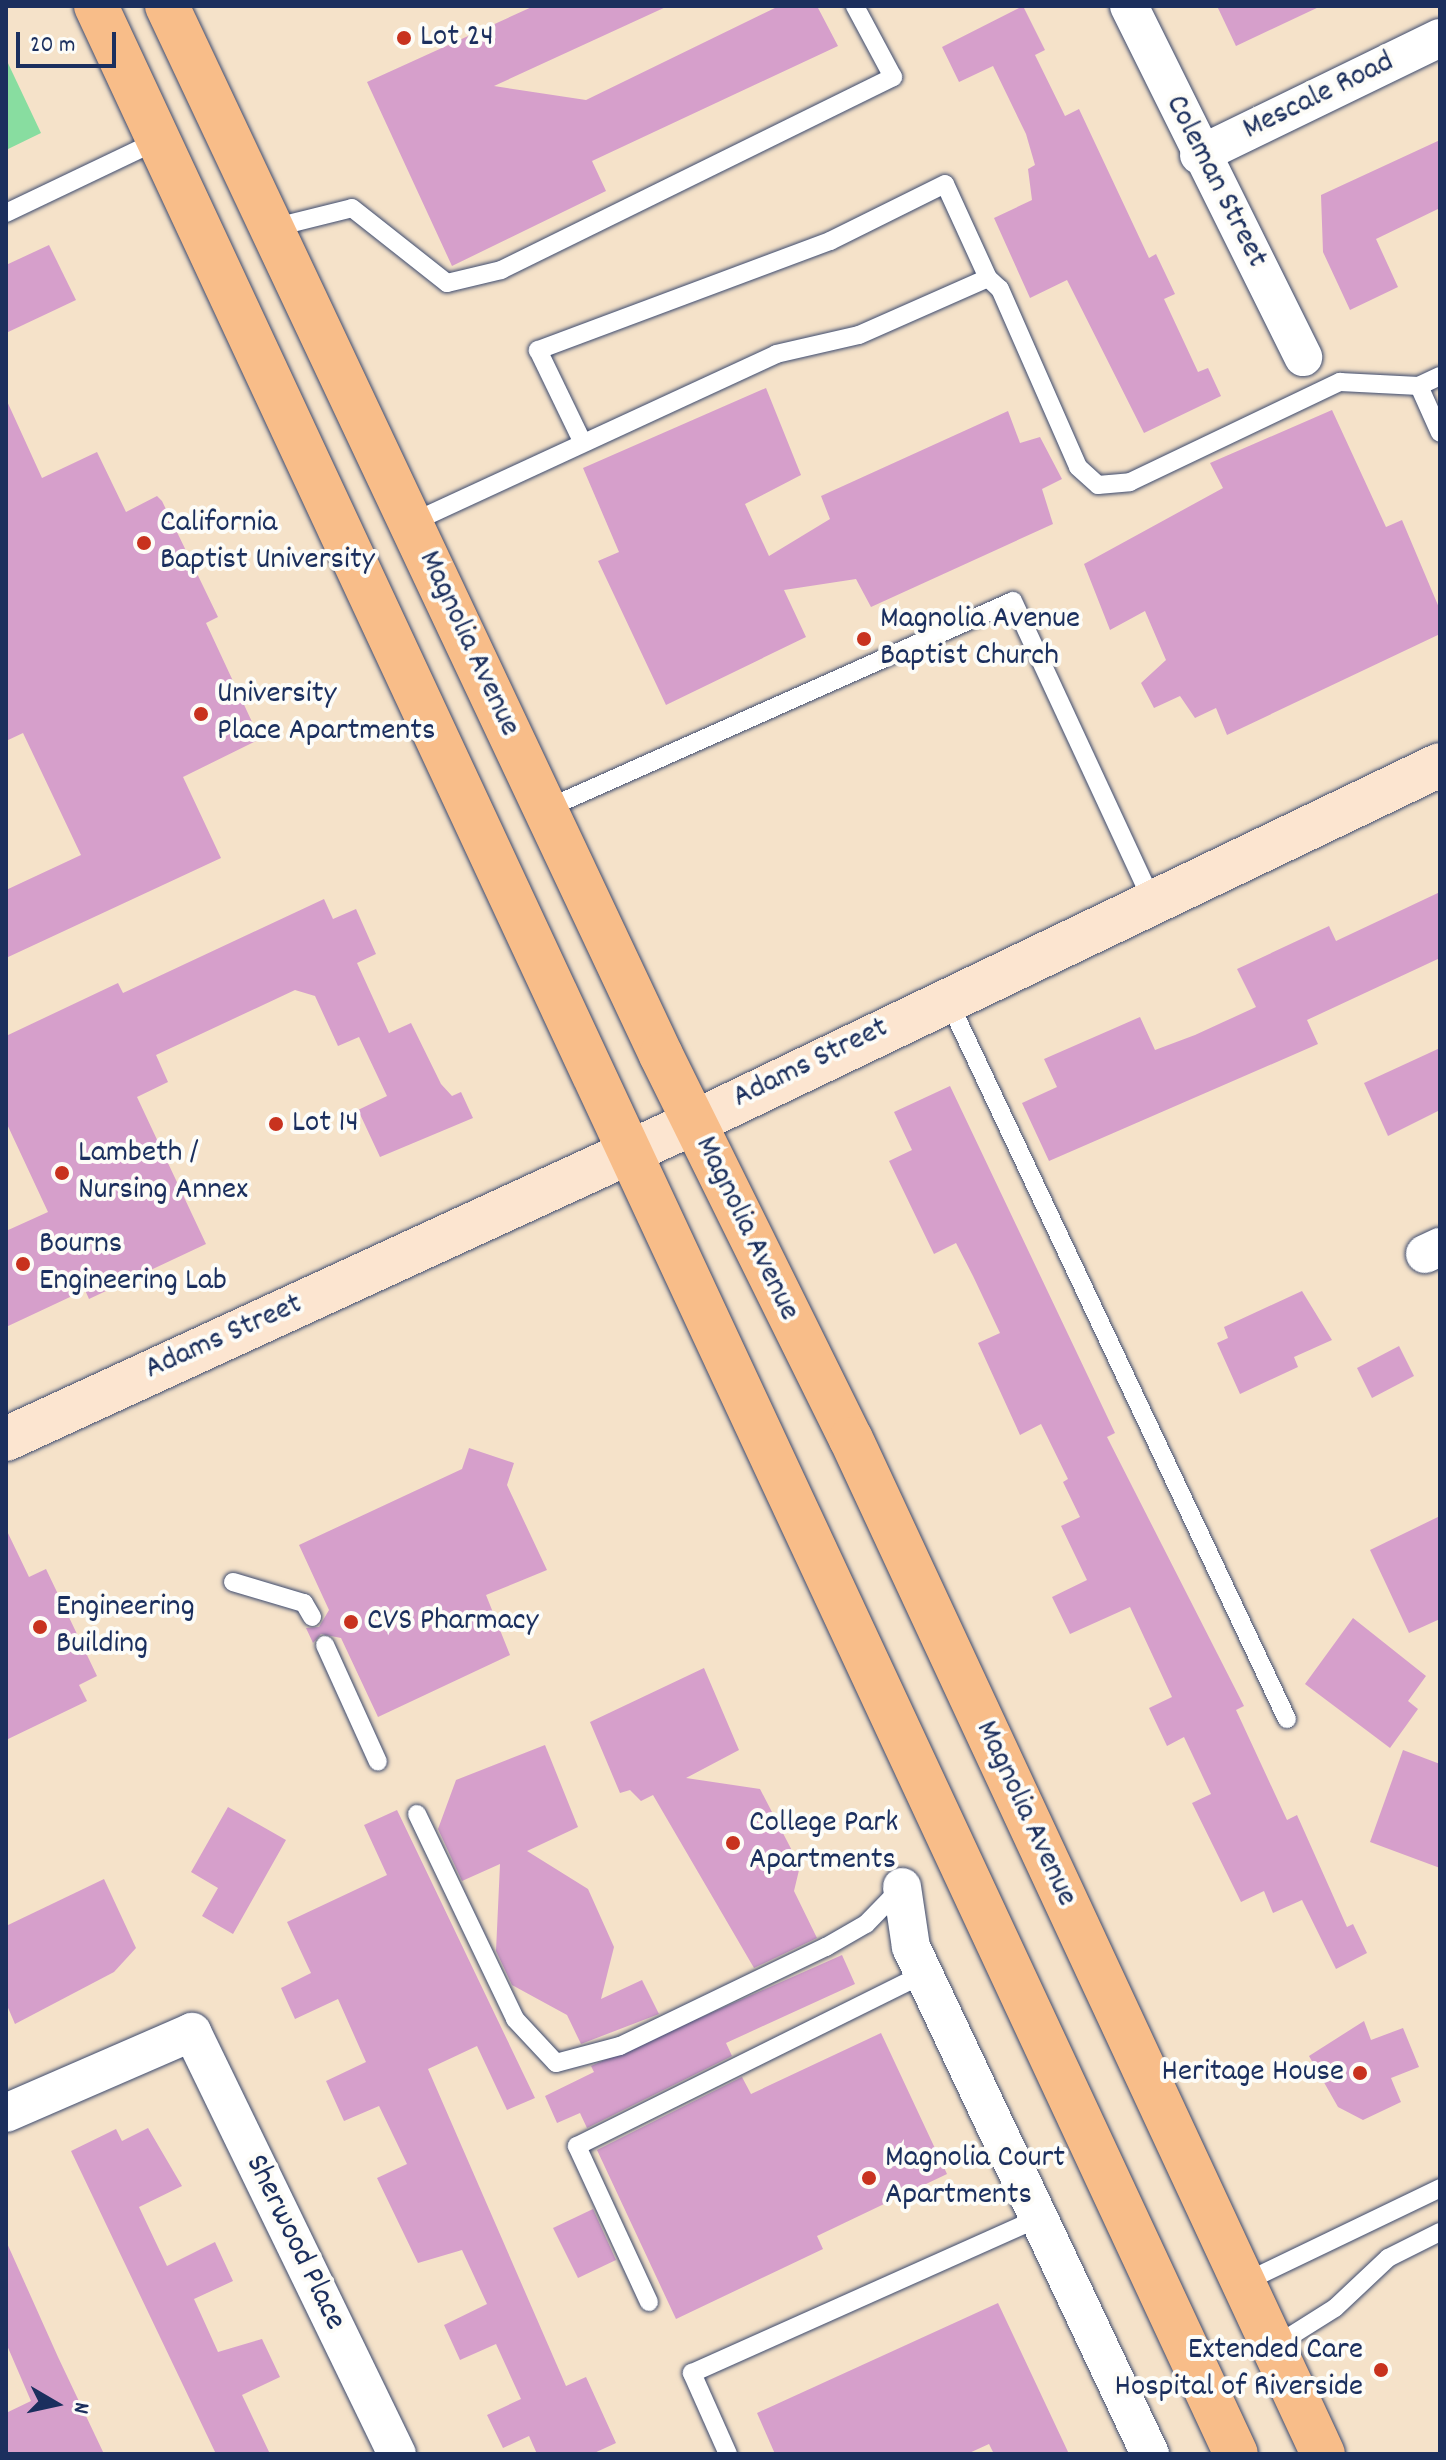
<!DOCTYPE html>
<style>
body{margin:0}
#map{position:relative;width:1446px;height:2460px;overflow:hidden;background:#f5e2c9;font-family:Dekko,sans-serif}
div>[style]{position:absolute}
[style*='--x']{left:calc(var(--x)*1px);top:calc(var(--y)*1px);width:calc(var(--w)*1px);rotate:calc(var(--a)*1deg)}
.green>*{inset:0;background:#88dda0}
.building>*{inset:0;background:#d69fcb}
.roads{filter:drop-shadow(0 0 2px #3c4a6e) drop-shadow(0 0 2px #3c4a6e)}
.service>*{height:18px;margin:-9px;padding:0 9px;transform-origin:9px;border-radius:9px;background:#fff}
.minor>*{height:38px;margin:-19px;padding:0 19px;transform-origin:19px;border-radius:19px;background:#fff}
.secondary>*{height:44px;margin:-22px;padding:0 22px;transform-origin:22px;border-radius:22px;background:#fce5d0}
.primary>*{height:44px;margin:-22px;padding:0 22px;transform-origin:22px;border-radius:22px;background:#f8bd89}
.dots>*{width:22px;height:22px;translate:-50% -50%;box-sizing:border-box;border:4px solid #fdfcf7;border-radius:50%}
span{translate:-50% -50%;white-space:nowrap;text-align:center;line-height:1.15;-webkit-text-stroke:8px #fdfcf7;paint-order:stroke}
.poi-label{font-size:32px;color:#1b2f5e}
.left{translate:0 -50%;text-align:left}
.right{translate:-100% -50%;text-align:right}
.street-label{font-size:32px;color:#1b2f5e}
.frame{position:absolute;inset:0;border:8px solid #1b2f5e;pointer-events:none}
.north{position:absolute;left:16px;top:2364px;width:80px;height:80px;-webkit-text-stroke:6px #fdfcf7;paint-order:stroke;rotate:99deg;font-size:22px;font-weight:700;line-height:32px;text-align:center;color:#1b2f5e}
.north::after{content:'';display:block;margin:auto;width:28px;height:36px;background:#1b2f5e;clip-path:polygon(50% 0,100% 100%,50% 72%,0 100%)}
.scale{position:absolute;left:16px;top:32px;width:100px;height:36px;box-sizing:border-box;border:4px solid #1b2f5e;border-top:0;padding-left:10px;font-size:24px;line-height:28px;white-space:nowrap;color:#1b2f5e;-webkit-text-stroke:6px #fdfcf7;paint-order:stroke}
</style>
<div id="map">
<div class="green">
<i style="clip-path:polygon(6px 59px,41px 133px,6px 150px)"></i>
</div>
<div class="building">
<i style="clip-path:polygon(534px 6px,668px 6px,494px 86px,586px 100px,779px 6px,817px 6px,838px 46px,592px 161px,606px 191px,452px 266px,367px 82px)"></i>
<i style="clip-path:polygon(1023px 6px,1045px 50px,1035px 55px,1065px 116px,1079px 109px,1149px 258px,1156px 254px,1175px 294px,1164px 299px,1198px 372px,1208px 368px,1221px 396px,1144px 433px,1067px 280px,1030px 298px,994px 218px,1032px 200px,1028px 169px,1035px 165px,1026px 134px,993px 66px,959px 82px,942px 47px)"></i>
<i style="clip-path:polygon(1217px 6px,1321px 6px,1236px 46px)"></i>
<i style="clip-path:polygon(1440px 140px,1440px 208px,1376px 239px,1398px 287px,1350px 310px,1323px 252px,1321px 195px)"></i>
<i style="clip-path:polygon(49px 245px,76px 300px,6px 333px,6px 265px)"></i>
<i style="clip-path:polygon(766px 388px,801px 475px,745px 504px,769px 556px,830px 519px,821px 496px,1008px 411px,1020px 443px,1040px 437px,1062px 479px,1042px 489px,1053px 524px,871px 607px,856px 579px,784px 590px,806px 637px,666px 705px,598px 561px,619px 552px,583px 468px)"></i>
<i style="clip-path:polygon(6px 399px,42px 478px,97px 452px,126px 512px,157px 496px,162px 501px,218px 617px,206px 623px,260px 739px,183px 777px,221px 858px,6px 958px,6px 890px,81px 855px,23px 733px,6px 741px)"></i>
<i style="clip-path:polygon(1332px 410px,1386px 527px,1402px 520px,1440px 610px,1440px 634px,1227px 735px,1216px 708px,1195px 718px,1180px 696px,1154px 708px,1141px 683px,1166px 660px,1145px 611px,1110px 630px,1084px 564px,1223px 488px,1210px 463px)"></i>
<i style="clip-path:polygon(1440px 892px,1440px 958px,1307px 1020px,1318px 1044px,1049px 1161px,1022px 1103px,1057px 1087px,1044px 1059px,1140px 1017px,1155px 1050px,1195px 1035px,1256px 1007px,1237px 969px,1329px 926px,1336px 941px)"></i>
<i style="clip-path:polygon(324px 899px,333px 919px,356px 909px,376px 954px,357px 963px,389px 1033px,411px 1023px,441px 1084px,452px 1096px,461px 1092px,473px 1118px,380px 1157px,358px 1110px,387px 1096px,359px 1037px,338px 1046px,315px 996px,295px 990px,156px 1055px,168px 1082px,137px 1097px,206px 1244px,89px 1299px,85px 1290px,6px 1327px,6px 1231px,48px 1212px,6px 1122px,6px 1036px,118px 983px,123px 993px)"></i>
<i style="clip-path:polygon(1440px 1048px,1440px 1110px,1388px 1136px,1364px 1083px)"></i>
<i style="clip-path:polygon(950px 1086px,1115px 1433px,1107px 1437px,1244px 1706px,1236px 1710px,1287px 1820px,1297px 1815px,1347px 1927px,1353px 1924px,1367px 1953px,1336px 1969px,1302px 1900px,1273px 1913px,1264px 1891px,1241px 1902px,1192px 1803px,1211px 1794px,1184px 1737px,1167px 1746px,1149px 1708px,1172px 1697px,1130px 1607px,1070px 1634px,1052px 1597px,1087px 1580px,1061px 1526px,1080px 1517px,1063px 1482px,1068px 1479px,1041px 1424px,1020px 1435px,978px 1343px,1000px 1333px,973px 1276px,956px 1243px,934px 1254px,889px 1161px,912px 1150px,894px 1112px)"></i>
<i style="clip-path:polygon(1302px 1291px,1332px 1340px,1294px 1357px,1298px 1367px,1240px 1394px,1217px 1343px,1228px 1338px,1224px 1327px)"></i>
<i style="clip-path:polygon(1399px 1346px,1414px 1376px,1372px 1398px,1357px 1368px)"></i>
<i style="clip-path:polygon(469px 1448px,514px 1463px,507px 1485px,547px 1570px,486px 1595px,510px 1655px,378px 1717px,341px 1638px,321px 1634px,313px 1643px,306px 1628px,319px 1627px,329px 1610px,299px 1545px,462px 1469px)"></i>
<i style="clip-path:polygon(1440px 1516px,1440px 1619px,1409px 1633px,1370px 1550px)"></i>
<i style="clip-path:polygon(6px 1529px,29px 1577px,46px 1569px,97px 1676px,79px 1685px,87px 1701px,6px 1740px)"></i>
<i style="clip-path:polygon(1353px 1618px,1426px 1676px,1408px 1701px,1418px 1709px,1390px 1748px,1305px 1684px)"></i>
<i style="clip-path:polygon(704px 1668px,739px 1750px,686px 1778px,760px 1789px,800px 1866px,794px 1891px,817px 1938px,754px 1968px,653px 1795px,641px 1801px,630px 1790px,620px 1793px,590px 1722px)"></i>
<i style="clip-path:polygon(545px 1745px,578px 1827px,527px 1851px,588px 1889px,614px 1947px,601px 1999px,642px 1980px,659px 2014px,581px 2044px,567px 2015px,512px 1985px,496px 1951px,500px 1864px,462px 1881px,438px 1829px,456px 1780px)"></i>
<i style="clip-path:polygon(1403px 1750px,1440px 1764px,1440px 1868px,1370px 1842px)"></i>
<i style="clip-path:polygon(228px 1807px,286px 1840px,233px 1934px,202px 1916px,218px 1888px,191px 1872px)"></i>
<i style="clip-path:polygon(397px 1810px,535px 2098px,507px 2110px,477px 2046px,428px 2069px,566px 2386px,586px 2377px,616px 2443px,592px 2454px,537px 2454px,529px 2436px,503px 2448px,487px 2415px,521px 2399px,496px 2344px,460px 2360px,444px 2325px,487px 2304px,462px 2250px,418px 2263px,377px 2178px,407px 2164px,379px 2106px,344px 2121px,326px 2081px,366px 2062px,338px 1999px,295px 2019px,281px 1988px,311px 1973px,287px 1922px,387px 1875px,364px 1825px)"></i>
<i style="clip-path:polygon(104px 1879px,136px 1948px,114px 1972px,15px 2024px,6px 2003px,6px 1926px)"></i>
<i style="clip-path:polygon(842px 1955px,855px 1984px,726px 2043px,732px 2056px,587px 2128px,580px 2113px,557px 2123px,545px 2096px,594px 2072px,591px 2066px)"></i>
<i style="clip-path:polygon(1364px 2021px,1371px 2040px,1403px 2028px,1419px 2067px,1391px 2078px,1401px 2102px,1363px 2120px,1338px 2107px,1309px 2056px)"></i>
<i style="clip-path:polygon(881px 2033px,947px 2174px,817px 2236px,823px 2249px,676px 2319px,597px 2150px,742px 2077px,751px 2094px)"></i>
<i style="clip-path:polygon(148px 2128px,182px 2186px,139px 2207px,167px 2266px,215px 2242px,233px 2281px,194px 2299px,218px 2352px,262px 2339px,280px 2377px,242px 2395px,270px 2454px,216px 2454px,71px 2151px,116px 2129px,122px 2141px)"></i>
<i style="clip-path:polygon(593px 2209px,616px 2260px,578px 2278px,553px 2228px)"></i>
<i style="clip-path:polygon(6px 2241px,58px 2357px,104px 2454px,6px 2454px,6px 2413px,31px 2401px,6px 2343px)"></i>
<i style="clip-path:polygon(998px 2303px,1069px 2454px,994px 2454px,989px 2444px,967px 2454px,775px 2454px,757px 2413px)"></i>
</div>
<div class="roads">
<div class="service">
<i style="--x:6;--y:213;--w:170;--a:-25.5"></i>
<i style="--x:272;--y:228;--w:82;--a:-14"></i>
<i style="--x:352;--y:208;--w:121;--a:38.3"></i>
<i style="--x:447;--y:283;--w:56;--a:-13.5"></i>
<i style="--x:501;--y:270;--w:437;--a:-26.2"></i>
<i style="--x:893;--y:77;--w:81;--a:-118.2"></i>
<i style="--x:988;--y:278;--w:16;--a:43"></i>
<i style="--x:1000;--y:289;--w:194;--a:66.3"></i>
<i style="--x:1078;--y:467;--w:27;--a:42"></i>
<i style="--x:1098;--y:485;--w:32;--a:-5"></i>
<i style="--x:1130;--y:482;--w:233;--a:-25.5"></i>
<i style="--x:1340;--y:382;--w:79;--a:2.9"></i>
<i style="--x:1440;--y:376;--w:23;--a:155"></i>
<i style="--x:1419;--y:386;--w:51;--a:65.9"></i>
<i style="--x:411;--y:523;--w:402;--a:-24.8"></i>
<i style="--x:776;--y:354;--w:85;--a:-12.9"></i>
<i style="--x:859;--y:335;--w:141;--a:-23.8"></i>
<i style="--x:988;--y:278;--w:103;--a:-114.6"></i>
<i style="--x:945;--y:184;--w:128;--a:153.6"></i>
<i style="--x:830;--y:241;--w:312;--a:159.5"></i>
<i style="--x:538;--y:350;--w:103;--a:64.2"></i>
<i style="--x:546;--y:809;--w:511;--a:-24.01"></i>
<i style="--x:1013;--y:601;--w:331;--a:65.1"></i>
<i style="--x:948;--y:1000;--w:795;--a:64.76"></i>
<i style="--x:233;--y:1582;--w:74;--a:16.5"></i>
<i style="--x:304;--y:1603;--w:16;--a:60"></i>
<i style="--x:325;--y:1645;--w:128;--a:65.6"></i>
<i style="--x:417;--y:1814;--w:227;--a:64.4"></i>
<i style="--x:515;--y:2019;--w:60;--a:47"></i>
<i style="--x:556;--y:2063;--w:66;--a:-14.9"></i>
<i style="--x:620;--y:2046;--w:229;--a:-25.7"></i>
<i style="--x:826;--y:1947;--w:46;--a:-29.9"></i>
<i style="--x:866;--y:1924;--w:49;--a:-45.8"></i>
<i style="--x:1243;--y:2283;--w:219;--a:-25.7"></i>
<i style="--x:649;--y:2302;--w:172;--a:-114.8"></i>
<i style="--x:577;--y:2146;--w:387;--a:-26.4"></i>
<i style="--x:1273;--y:2347;--w:73;--a:-32.2"></i>
<i style="--x:1335;--y:2308;--w:73;--a:-43.3"></i>
<i style="--x:1388;--y:2258;--w:58;--a:-26.6"></i>
<i style="--x:728;--y:2454;--w:89;--a:-114"></i>
<i style="--x:692;--y:2373;--w:380;--a:-24.1"></i>
</div>
<div class="minor">
<i style="--x:1129;--y:6;--w:392;--a:63.6"></i>
<i style="--x:1199;--y:155;--w:268;--a:-25.9"></i>
<i style="--x:1425;--y:1254;--w:17;--a:-25"></i>
<i style="--x:902;--y:1887;--w:61;--a:81.5"></i>
<i style="--x:911;--y:1947;--w:561;--a:64.76"></i>
<i style="--x:6;--y:2113;--w:203;--a:-23.5"></i>
<i style="--x:192;--y:2032;--w:469;--a:64.1"></i>
</div>
<div class="secondary">
<i style="--x:6;--y:1439;--w:756;--a:-24.7"></i>
<i style="--x:693;--y:1123;--w:828;--a:-25.61"></i>
</div>
<div class="primary">
<i style="--x:96;--y:6;--w:2700;--a:65.03"></i>
<i style="--x:167;--y:6;--w:1159;--a:64.78"></i>
<i style="--x:661;--y:1055;--w:428;--a:63.7"></i>
<i style="--x:851;--y:1439;--w:1119;--a:65.06"></i>
</div>
</div>
<div class="dots">
<i style="left:404px;top:38px;background:#c8321e"></i>
<i style="left:144px;top:543px;background:#c8321e"></i>
<i style="left:864px;top:639px;background:#c8321e"></i>
<i style="left:201px;top:714px;background:#c8321e"></i>
<i style="left:276px;top:1124px;background:#c8321e"></i>
<i style="left:62px;top:1173px;background:#c8321e"></i>
<i style="left:23px;top:1264px;background:#c8321e"></i>
<i style="left:351px;top:1622px;background:#c8321e"></i>
<i style="left:40px;top:1627px;background:#c8321e"></i>
<i style="left:733px;top:1843px;background:#c8321e"></i>
<i style="left:1360px;top:2073px;background:#c8321e"></i>
<i style="left:869px;top:2178px;background:#c8321e"></i>
<i style="left:1381px;top:2370px;background:#c8321e"></i>
</div>
<div class="poi-label">
<span class="left" style="left:420px;top:38px">Lot 24</span>
<span class="left" style="left:160px;top:543px">California<br>Baptist University</span>
<span class="left" style="left:880px;top:639px">Magnolia Avenue<br>Baptist Church</span>
<span class="left" style="left:217px;top:714px">University<br>Place Apartments</span>
<span class="left" style="left:292px;top:1124px">Lot 14</span>
<span class="left" style="left:78px;top:1173px">Lambeth /<br>Nursing Annex</span>
<span class="left" style="left:39px;top:1264px">Bourns<br>Engineering Lab</span>
<span class="left" style="left:56px;top:1627px">Engineering<br>Building</span>
<span class="left" style="left:367px;top:1622px">CVS Pharmacy</span>
<span class="left" style="left:749px;top:1843px">College Park<br>Apartments</span>
<span class="right" style="left:1344px;top:2073px">Heritage House</span>
<span class="left" style="left:885px;top:2178px">Magnolia Court<br>Apartments</span>
<span class="right" style="left:1363px;top:2370px">Extended Care<br>Hospital of Riverside</span>
</div>
<div class="street-label">
<span style="left:1319px;top:97px;rotate:-26deg">Mescale Road</span>
<span style="left:1215px;top:182px;rotate:63deg">Coleman Street</span>
<span style="left:468px;top:644px;rotate:65deg">Magnolia Avenue</span>
<span style="left:811px;top:1064px;rotate:-26deg">Adams Street</span>
<span style="left:746px;top:1229px;rotate:64deg">Magnolia Avenue</span>
<span style="left:224px;top:1338px;rotate:-24deg">Adams Street</span>
<span style="left:1025px;top:1814px;rotate:65deg">Magnolia Avenue</span>
<span style="left:294px;top:2243px;rotate:64deg">Sherwood Place</span>
</div>
<div class="frame"></div>
<div class="north">N</div>
<div class="scale">20 m</div>
</div>
